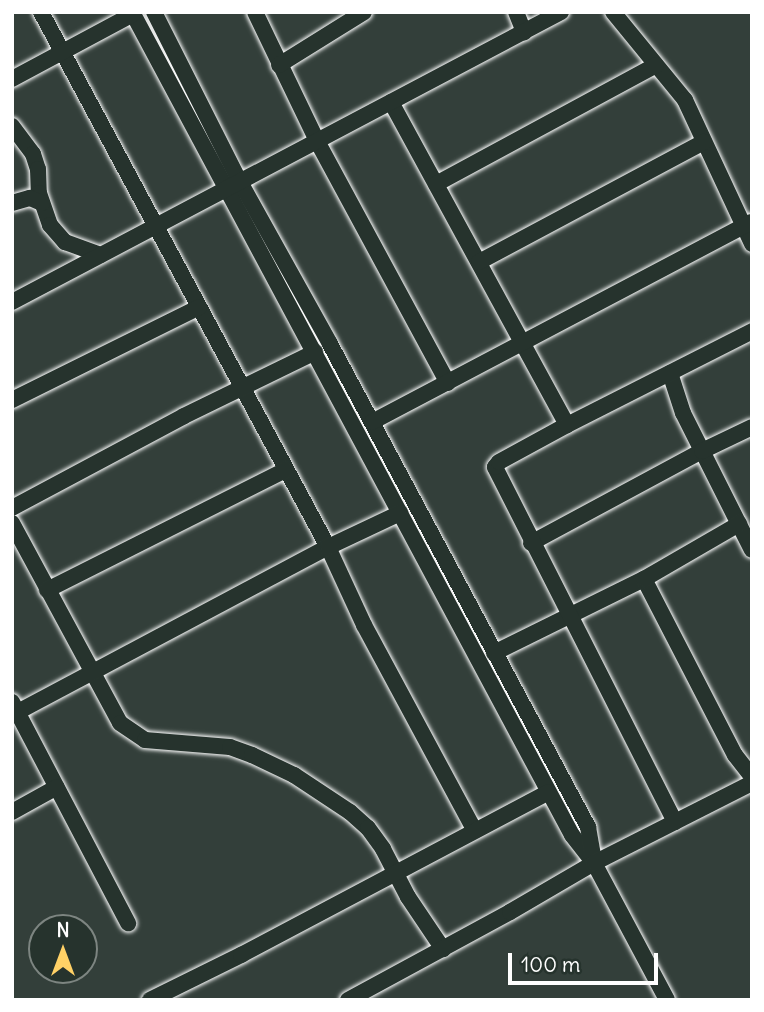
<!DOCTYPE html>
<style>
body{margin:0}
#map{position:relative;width:764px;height:1012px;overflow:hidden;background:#333f3a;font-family:Delius,sans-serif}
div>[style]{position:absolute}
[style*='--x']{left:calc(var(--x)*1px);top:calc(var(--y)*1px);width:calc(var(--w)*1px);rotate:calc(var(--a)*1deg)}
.roads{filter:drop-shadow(0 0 2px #fff) drop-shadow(0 0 2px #fff)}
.minor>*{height:16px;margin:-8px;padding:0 8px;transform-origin:8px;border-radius:8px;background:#26332d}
span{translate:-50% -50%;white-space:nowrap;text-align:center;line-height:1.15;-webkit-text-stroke:5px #26332d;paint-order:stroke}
.frame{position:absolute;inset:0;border:14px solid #fff;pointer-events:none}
.north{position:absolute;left:28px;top:914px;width:70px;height:70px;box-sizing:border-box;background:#26332d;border:2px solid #7d8581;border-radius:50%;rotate:0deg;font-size:19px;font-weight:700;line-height:28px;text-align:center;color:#fff}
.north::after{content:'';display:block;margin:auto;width:24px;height:32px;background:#ffd166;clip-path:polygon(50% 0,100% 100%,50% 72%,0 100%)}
.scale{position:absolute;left:508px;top:953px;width:150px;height:32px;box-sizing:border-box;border:4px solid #fff;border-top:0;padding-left:9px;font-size:21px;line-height:24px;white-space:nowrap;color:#fff;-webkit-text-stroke:5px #26332d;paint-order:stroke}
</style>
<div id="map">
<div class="roads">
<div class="minor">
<i style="--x:41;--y:12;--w:607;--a:61.79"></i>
<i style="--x:328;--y:547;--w:86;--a:65.2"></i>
<i style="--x:364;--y:625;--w:232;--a:61.7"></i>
<i style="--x:132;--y:12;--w:933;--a:61.87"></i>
<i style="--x:572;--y:835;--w:36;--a:52"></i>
<i style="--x:594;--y:863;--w:155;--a:61.9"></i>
<i style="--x:154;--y:12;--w:191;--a:63.2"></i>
<i style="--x:240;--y:182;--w:185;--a:60.9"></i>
<i style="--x:330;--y:344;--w:548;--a:61.89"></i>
<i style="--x:588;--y:827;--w:35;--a:80"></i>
<i style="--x:255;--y:12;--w:143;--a:64.3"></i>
<i style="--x:317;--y:141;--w:275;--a:61.6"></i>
<i style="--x:516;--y:12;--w:22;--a:68"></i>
<i style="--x:613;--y:12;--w:114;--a:50.7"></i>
<i style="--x:685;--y:100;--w:159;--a:65"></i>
<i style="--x:279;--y:65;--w:100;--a:-31.9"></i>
<i style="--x:12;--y:79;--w:137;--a:-28.2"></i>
<i style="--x:391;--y:102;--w:368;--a:61.4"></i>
<i style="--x:12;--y:126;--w:35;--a:53"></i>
<i style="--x:33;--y:154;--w:16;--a:72"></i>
<i style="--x:38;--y:169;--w:24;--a:88"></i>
<i style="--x:39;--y:193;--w:34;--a:71"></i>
<i style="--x:50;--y:225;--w:23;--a:49"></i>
<i style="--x:65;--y:242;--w:38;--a:20"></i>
<i style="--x:436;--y:184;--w:250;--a:-28.4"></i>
<i style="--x:12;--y:203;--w:19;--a:-16"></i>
<i style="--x:30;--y:198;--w:13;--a:23"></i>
<i style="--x:479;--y:262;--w:255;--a:-28.1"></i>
<i style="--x:12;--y:302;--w:621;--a:-27.84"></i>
<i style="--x:670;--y:373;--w:42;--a:72"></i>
<i style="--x:683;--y:413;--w:153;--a:63.3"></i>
<i style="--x:12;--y:400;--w:209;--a:-26.4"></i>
<i style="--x:372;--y:422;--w:429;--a:-27.8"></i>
<i style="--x:12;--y:508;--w:195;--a:-28.1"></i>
<i style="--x:184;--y:416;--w:146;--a:-26"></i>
<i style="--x:12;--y:523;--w:227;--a:61.6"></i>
<i style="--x:120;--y:723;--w:30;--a:34"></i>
<i style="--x:145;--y:740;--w:85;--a:4.7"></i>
<i style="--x:230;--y:747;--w:23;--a:20"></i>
<i style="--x:252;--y:755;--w:47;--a:25.5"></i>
<i style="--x:294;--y:775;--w:67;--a:33.5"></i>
<i style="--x:350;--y:812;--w:24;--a:42"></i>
<i style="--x:368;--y:828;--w:26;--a:54"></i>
<i style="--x:383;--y:849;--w:54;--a:62.5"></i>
<i style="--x:408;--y:897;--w:63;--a:56.1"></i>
<i style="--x:531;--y:543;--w:194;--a:-28.3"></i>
<i style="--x:702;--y:451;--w:55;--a:-25.6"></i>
<i style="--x:644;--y:579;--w:198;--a:62.7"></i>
<i style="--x:735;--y:755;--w:28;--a:52"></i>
<i style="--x:47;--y:590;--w:267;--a:-26.7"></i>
<i style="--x:494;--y:653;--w:167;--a:-26.3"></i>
<i style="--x:644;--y:579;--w:110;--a:-30.1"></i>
<i style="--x:12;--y:702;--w:250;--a:62.3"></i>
<i style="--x:12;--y:715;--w:358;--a:-28"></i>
<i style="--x:328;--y:547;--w:80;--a:-25.3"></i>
<i style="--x:12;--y:812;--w:51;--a:-29.1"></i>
<i style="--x:675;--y:822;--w:398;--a:-116.9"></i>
<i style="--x:495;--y:467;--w:6;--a:-51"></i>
<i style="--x:499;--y:462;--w:77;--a:-28.6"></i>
<i style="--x:567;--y:425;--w:208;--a:-26.9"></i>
<i style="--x:150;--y:1000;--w:102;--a:-26.3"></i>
<i style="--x:241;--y:955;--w:348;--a:-27.9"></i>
<i style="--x:348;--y:1000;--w:184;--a:-28.5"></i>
<i style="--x:510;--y:912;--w:97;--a:-30.3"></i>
<i style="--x:594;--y:863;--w:177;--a:-26.9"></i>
</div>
</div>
<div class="frame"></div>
<div class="north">N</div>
<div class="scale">100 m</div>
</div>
